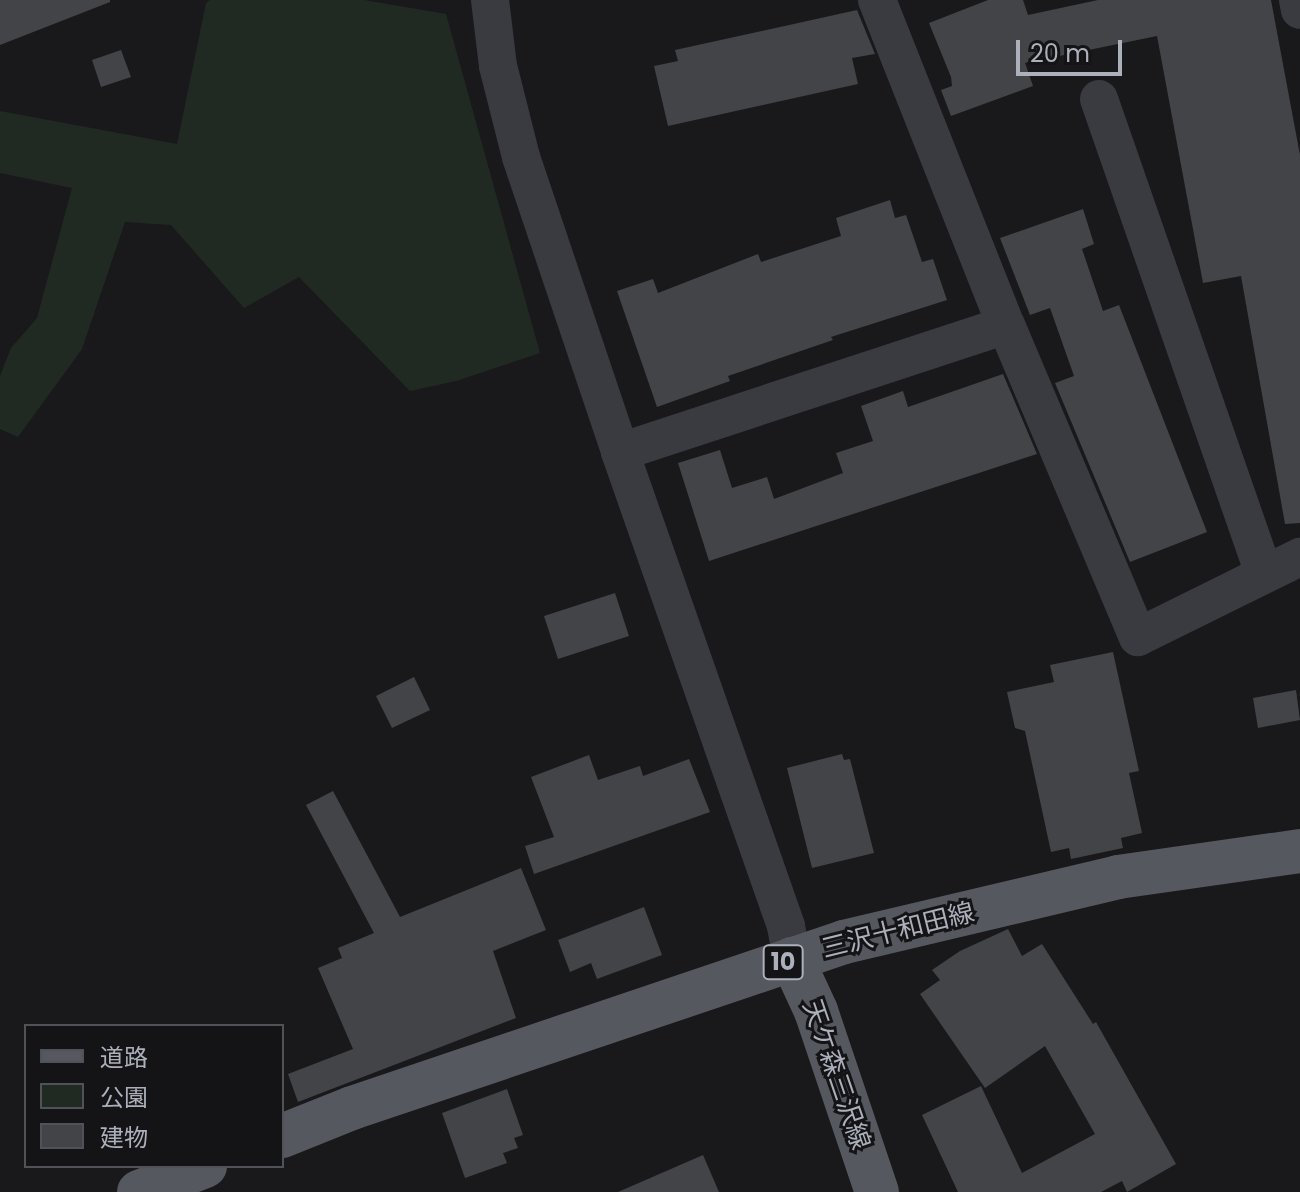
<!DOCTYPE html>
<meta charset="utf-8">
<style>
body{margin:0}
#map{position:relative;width:1300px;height:1192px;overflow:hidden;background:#19191b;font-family:Poppins,"Noto Sans JP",sans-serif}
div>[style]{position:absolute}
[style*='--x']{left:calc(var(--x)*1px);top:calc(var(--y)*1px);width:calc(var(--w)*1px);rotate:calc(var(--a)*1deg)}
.green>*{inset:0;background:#212a22}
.building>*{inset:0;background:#434448}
.minor>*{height:38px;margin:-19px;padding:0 19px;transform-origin:19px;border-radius:19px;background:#3a3b40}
.major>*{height:44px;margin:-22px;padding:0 22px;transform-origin:22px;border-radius:22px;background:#56585f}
span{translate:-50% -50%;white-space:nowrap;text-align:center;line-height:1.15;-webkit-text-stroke:6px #141416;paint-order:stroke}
.shield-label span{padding:2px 6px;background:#141416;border:2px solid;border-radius:6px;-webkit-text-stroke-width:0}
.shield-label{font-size:24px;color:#acb0bb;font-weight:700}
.street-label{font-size:26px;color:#acb0bb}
.legend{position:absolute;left:24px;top:1024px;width:260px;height:144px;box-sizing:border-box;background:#141416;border:2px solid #515258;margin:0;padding:10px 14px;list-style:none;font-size:24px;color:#acb0bb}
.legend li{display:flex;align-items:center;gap:16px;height:40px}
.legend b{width:40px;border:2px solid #515258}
.scale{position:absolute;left:1016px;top:40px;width:106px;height:36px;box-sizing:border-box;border:4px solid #acb0bb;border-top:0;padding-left:10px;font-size:24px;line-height:28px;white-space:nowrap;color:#acb0bb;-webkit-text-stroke:6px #141416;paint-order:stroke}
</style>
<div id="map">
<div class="green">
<i style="clip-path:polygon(210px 0,364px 0,446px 14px,540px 353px,456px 381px,410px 391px,299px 277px,244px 308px,171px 225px,125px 222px,82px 349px,18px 437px,0 429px,0 376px,11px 348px,37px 318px,72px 188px,0 173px,0 111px,177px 144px,206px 3px)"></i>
</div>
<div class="building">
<i style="clip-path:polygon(0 0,110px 0,110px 2px,0 45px)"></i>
<i style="clip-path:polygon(988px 0,1023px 0,1028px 15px,1098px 0,1271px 0,1300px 155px,1300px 523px,1285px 524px,1241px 276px,1203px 283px,1157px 36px,1025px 63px,1033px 86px,951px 116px,941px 90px,952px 86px,951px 77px,929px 23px)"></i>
<i style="clip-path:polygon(857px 10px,875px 54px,852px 58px,858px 84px,668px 126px,654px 66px,678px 61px,675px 50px)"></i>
<i style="clip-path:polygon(121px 50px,131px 77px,101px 87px,92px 60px)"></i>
<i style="clip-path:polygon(890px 200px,895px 218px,906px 215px,922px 262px,933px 259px,947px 300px,831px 337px,833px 340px,728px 376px,730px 381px,657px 407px,617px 291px,653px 279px,658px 293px,758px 254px,761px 262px,841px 236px,836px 218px)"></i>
<i style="clip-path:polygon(1083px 209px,1094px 244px,1082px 249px,1103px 311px,1119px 305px,1207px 532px,1130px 562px,1055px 383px,1074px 376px,1050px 308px,1030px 315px,1000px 238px)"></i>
<i style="clip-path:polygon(1003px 374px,1037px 454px,709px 561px,678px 463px,720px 450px,732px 488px,767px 477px,774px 499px,843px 473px,836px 453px,873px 441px,861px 406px,903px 391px,908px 407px)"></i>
<i style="clip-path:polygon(615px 593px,629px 636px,558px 659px,544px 616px)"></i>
<i style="clip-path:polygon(1113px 652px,1139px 771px,1129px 773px,1142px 833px,1121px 838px,1123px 848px,1071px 859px,1069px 848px,1051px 852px,1025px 731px,1015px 728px,1007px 692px,1054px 682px,1050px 665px)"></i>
<i style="clip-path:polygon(414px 677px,430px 710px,392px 728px,376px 696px)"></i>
<i style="clip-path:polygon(1296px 690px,1300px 720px,1258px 728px,1253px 698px)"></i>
<i style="clip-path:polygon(842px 754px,844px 760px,850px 759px,874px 853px,812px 868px,787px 768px)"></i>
<i style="clip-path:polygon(589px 755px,598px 780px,640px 766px,643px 776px,689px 759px,710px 812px,534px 874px,525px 846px,554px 837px,531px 777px)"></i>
<i style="clip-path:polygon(333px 791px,400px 917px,521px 868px,546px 930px,493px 951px,516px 1018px,298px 1102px,288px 1074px,353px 1049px,318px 968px,342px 958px,338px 948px,374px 933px,306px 805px)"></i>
<i style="clip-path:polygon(644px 907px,662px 955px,597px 979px,591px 963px,570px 972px,558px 940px)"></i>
<i style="clip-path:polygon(1008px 929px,1022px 956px,1042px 944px,1093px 1024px,1096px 1022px,1176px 1164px,1127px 1192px,1122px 1181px,1101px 1192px,958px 1192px,922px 1115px,981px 1086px,1022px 1173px,1095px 1134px,1045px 1046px,985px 1088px,920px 994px,940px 980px,932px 970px,960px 951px)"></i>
<i style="clip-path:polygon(507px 1089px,523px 1135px,514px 1138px,518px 1148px,503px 1153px,507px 1163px,465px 1178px,442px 1113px)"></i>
<i style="clip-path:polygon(703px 1155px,719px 1192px,618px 1192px)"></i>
</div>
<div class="minor">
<i style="--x:490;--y:0;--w:66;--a:83.1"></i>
<i style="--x:498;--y:66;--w:94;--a:75.8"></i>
<i style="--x:521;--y:157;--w:311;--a:71.4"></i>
<i style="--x:620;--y:452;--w:502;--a:70.7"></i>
<i style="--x:786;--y:926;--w:34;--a:80"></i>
<i style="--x:877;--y:0;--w:350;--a:68.4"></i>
<i style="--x:1006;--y:325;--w:339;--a:67.1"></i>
<i style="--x:1138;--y:637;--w:181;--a:-26.3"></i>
<i style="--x:1298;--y:0;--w:10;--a:79"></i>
<i style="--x:1099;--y:99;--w:503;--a:70.84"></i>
<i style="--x:620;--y:452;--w:406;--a:-18.2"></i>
</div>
<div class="major">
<i style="--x:792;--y:959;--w:57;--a:65.2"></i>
<i style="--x:816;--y:1011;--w:191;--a:71.4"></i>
<i style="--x:282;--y:1136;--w:75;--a:-21.8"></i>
<i style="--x:352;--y:1108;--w:519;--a:-18.64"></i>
<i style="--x:844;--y:942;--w:282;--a:-13.3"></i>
<i style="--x:1118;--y:877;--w:184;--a:-8.1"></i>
<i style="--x:139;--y:1192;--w:71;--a:-21.5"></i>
</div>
<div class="shield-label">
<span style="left:783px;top:962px">10</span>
</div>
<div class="street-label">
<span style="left:898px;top:931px;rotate:-14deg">三沢十和田線</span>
<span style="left:836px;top:1075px;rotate:71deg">天ケ森三沢線</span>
</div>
<ul class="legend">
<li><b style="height:10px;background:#56585f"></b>道路</li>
<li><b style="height:22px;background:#212a22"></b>公園</li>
<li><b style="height:22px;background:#434448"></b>建物</li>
</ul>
<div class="scale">20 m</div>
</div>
